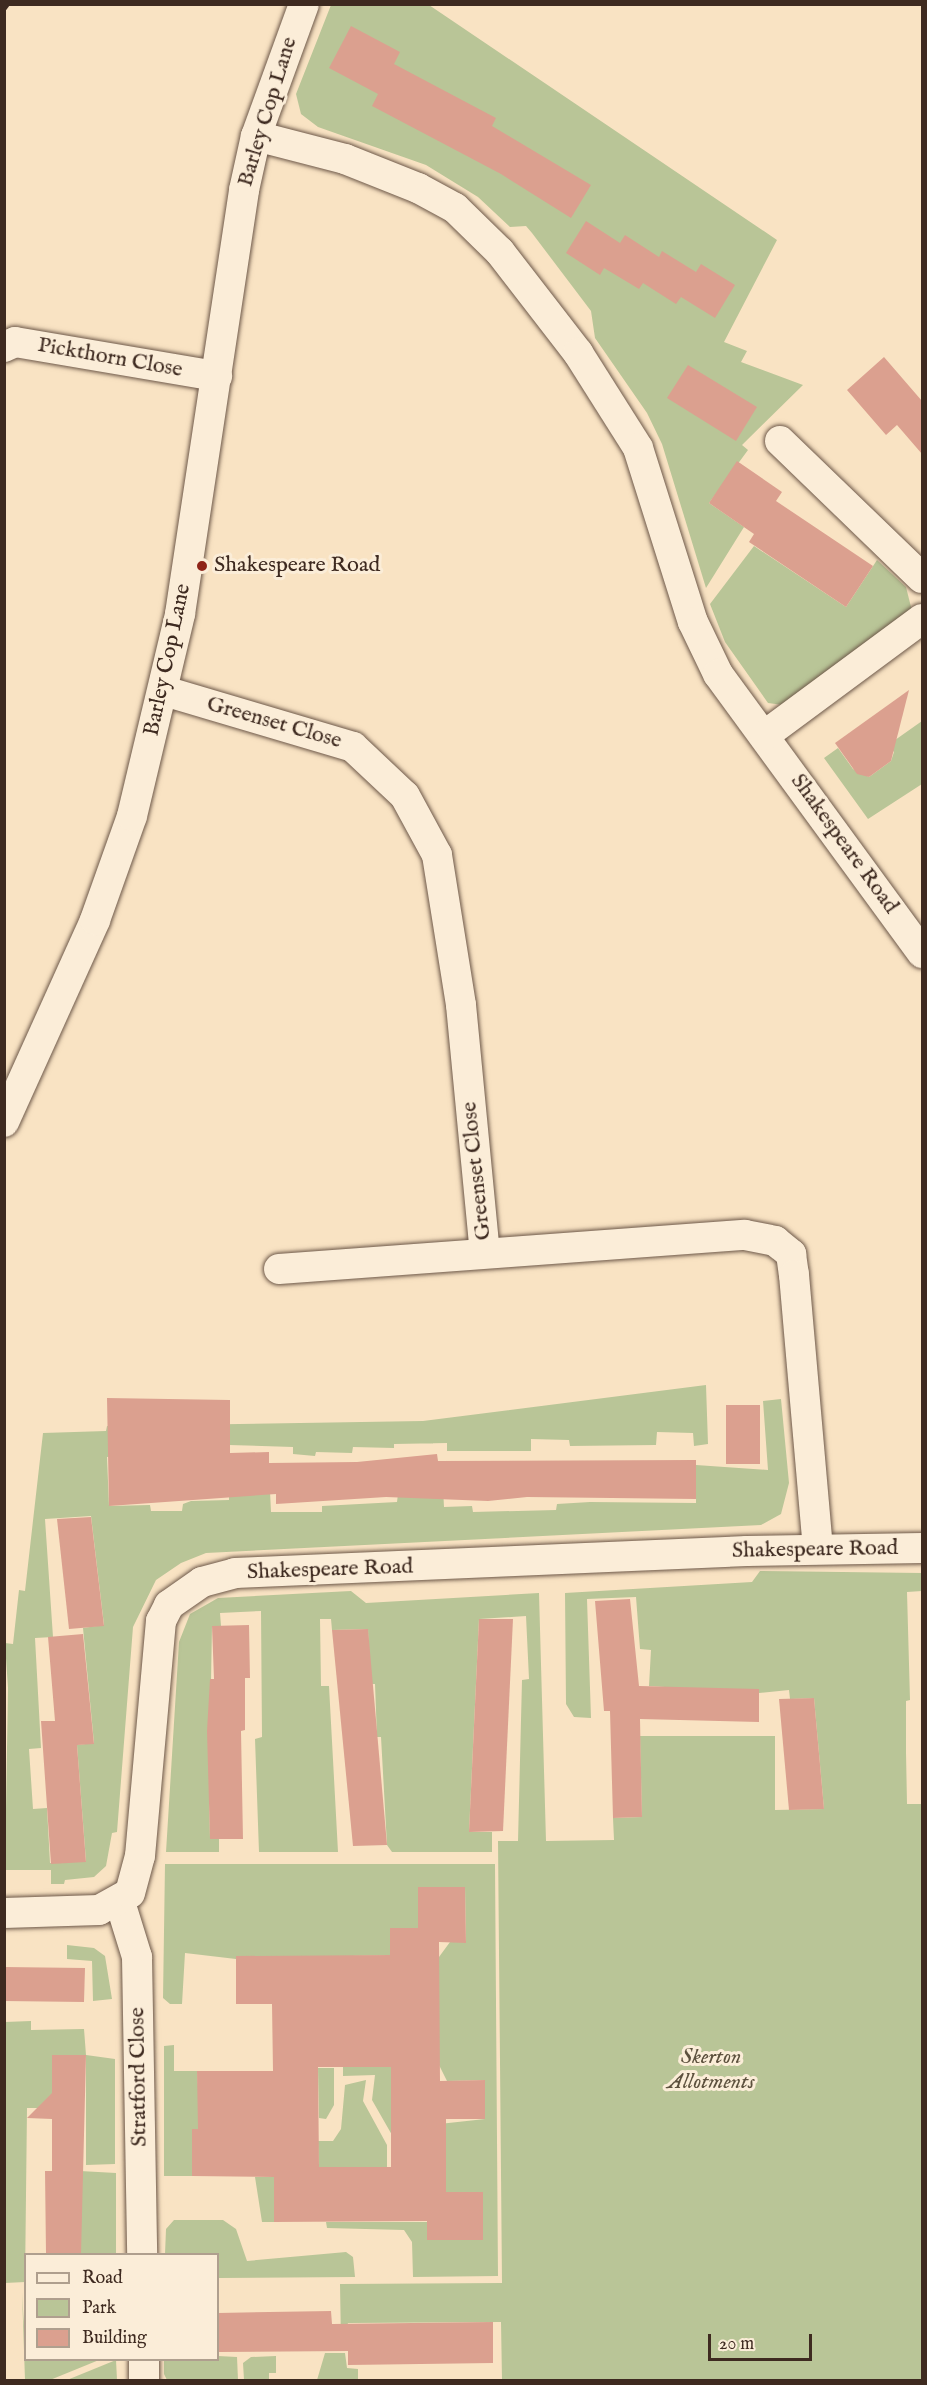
<!DOCTYPE html>
<style>
body{margin:0}
#map{position:relative;width:927px;height:2385px;overflow:hidden;background:#f9e3c3;font-family:"IM FELL English",serif}
div>[style]{position:absolute}
[style*='--x']{left:calc(var(--x)*1px);top:calc(var(--y)*1px);width:calc(var(--w)*1px);rotate:calc(var(--a)*1deg)}
.green>*{inset:0;background:#b9c597}
.building>*{inset:0;background:#dba08f}
.roads{filter:drop-shadow(0 0 2px #6d5849) drop-shadow(0 0 2px #6d5849)}
.minor>*{height:30px;margin:-15px;padding:0 15px;transform-origin:15px;border-radius:15px;background:#fbedd8}
.rail>*{height:4.5px;margin-top:-2.25px;transform-origin:0;background:repeating-linear-gradient(90deg,#3e2a20 0 10px,transparent 0 20px)}
.dots>*{width:16px;height:16px;translate:-50% -50%;box-sizing:border-box;border:3px solid #fbedd8;border-radius:50%}
span{translate:-50% -50%;white-space:nowrap;text-align:center;line-height:1.15;-webkit-text-stroke:6px #fbedd8;paint-order:stroke}
.street-label{font-size:22px;color:#3e2a20}
.poi-label{font-size:22px;color:#3e2a20}
.left{translate:0 -50%;text-align:left}
.park-label{font-size:22px;color:#5d513e;font-style:italic}
.frame{position:absolute;inset:0;border:6px solid #3e2a20;pointer-events:none}
.legend{position:absolute;left:24px;top:2253px;width:195px;height:108px;box-sizing:border-box;background:#fbedd8;border:2px solid #af9f8e;margin:0;padding:8px 10px;list-style:none;font-size:18px;color:#3e2a20}
.legend li{display:flex;align-items:center;gap:12px;height:30px}
.legend b{width:30px;border:2px solid #af9f8e}
.scale{position:absolute;left:708px;top:2334px;width:104px;height:27px;box-sizing:border-box;border:3px solid #3e2a20;border-top:0;padding-left:8px;font-size:18px;line-height:21px;white-space:nowrap;color:#3e2a20;-webkit-text-stroke:4px #fbedd8;paint-order:stroke}
</style>
<div id="map">
<div class="green">
<i style="clip-path:polygon(331px 5px,429px 5px,777px 240px,724px 342px,747px 351px,741px 362px,803px 385px,742px 445px,748px 450px,709px 503px,744px 527px,706px 588px,662px 444px,647px 413px,595px 338px,591px 311px,532px 233px,526px 226px,510px 227px,478px 197px,426px 165px,318px 127px,301px 114px,296px 94px)"></i>
<i style="clip-path:polygon(754px 546px,846px 607px,877px 560px,906px 587px,912px 611px,783px 705px,768px 703px,725px 642px,710px 604px)"></i>
<i style="clip-path:polygon(922px 721px,922px 784px,868px 819px,824px 758px,838px 748px,853px 769px,869px 777px,891px 761px,894px 752px,888px 745px)"></i>
<i style="clip-path:polygon(evenodd,706px 1385px,708px 1444px,694px 1446px,693px 1433px,657px 1432px,656px 1445px,570px 1446px,569px 1440px,531px 1439px,531px 1451px,447px 1451px,447px 1443px,394px 1444px,394px 1448px,353px 1447px,352px 1453px,316px 1452px,315px 1456px,293px 1454px,293px 1447px,229px 1445px,107px 1457px,109px 1506px,150px 1505px,151px 1511px,182px 1511px,183px 1504px,191px 1501px,229px 1500px,229px 1492px,270px 1491px,271px 1512px,322px 1512px,322px 1506px,397px 1502px,398px 1494px,443px 1488px,444px 1507px,472px 1506px,473px 1512px,556px 1510px,557px 1504px,590px 1502px,696px 1503px,696px 1465px,768px 1470px,763px 1401px,781px 1399px,789px 1483px,781px 1514px,761px 1525px,206px 1553px,181px 1563px,156px 1580px,133px 1627px,117px 1832px,112px 1833px,106px 1866px,94px 1877px,65px 1880px,64px 1884px,51px 1884px,51px 1870px,5px 1870px,8px 1688px,5px 1643px,13px 1644px,19px 1590px,25px 1591px,43px 1433px,106px 1431px,107px 1426px,423px 1421px,706px 1385px,91px 1516px,104px 1625px,83px 1628px,94px 1743px,77px 1745px,86px 1861px,50px 1863px,47px 1808px,33px 1809px,29px 1749px,41px 1748px,35px 1638px,53px 1637px,45px 1519px,91px 1516px)"></i>
<i style="clip-path:polygon(760px 1571px,922px 1573px,922px 1591px,907px 1592px,910px 1700px,906px 1701px,906px 1752px,907px 1804px,922px 1804px,922px 2380px,502px 2380px,501px 2322px,348px 2323px,341px 2343px,340px 2284px,502px 2283px,498px 1841px,518px 1841px,522px 1680px,529px 1679px,526px 1616px,479px 1619px,469px 1832px,492px 1832px,492px 1852px,392px 1852px,387px 1845px,381px 1737px,377px 1737px,375px 1684px,370px 1684px,368px 1629px,332px 1630px,331px 1619px,320px 1619px,321px 1686px,329px 1686px,338px 1852px,259px 1852px,255px 1739px,262px 1737px,261px 1611px,220px 1613px,221px 1626px,212px 1626px,209px 1795px,210px 1838px,219px 1839px,219px 1852px,166px 1852px,179px 1642px,190px 1614px,218px 1598px,351px 1591px,366px 1603px,539px 1593px,546px 1841px,614px 1840px,613px 1818px,642px 1817px,640px 1736px,775px 1736px,775px 1810px,824px 1809px,814px 1698px,790px 1699px,789px 1690px,759px 1693px,649px 1686px,651px 1650px,640px 1649px,636px 1597px,587px 1599px,591px 1718px,574px 1717px,566px 1704px,565px 1593px,752px 1582px)"></i>
<i style="clip-path:polygon(165px 1864px,495px 1864px,498px 2276px,413px 2277px,412px 2242px,404px 2230px,327px 2228px,326px 2222px,427px 2222px,427px 2240px,483px 2239px,483px 2192px,446px 2192px,446px 2167px,396px 2142px,372px 2100px,375px 2075px,343px 2076px,343px 2067px,391px 2067px,421px 2126px,485px 2119px,485px 2080px,447px 2081px,439px 2065px,439px 1957px,450px 1942px,466px 1942px,465px 1887px,418px 1887px,418px 1928px,390px 1955px,236px 1959px,185px 1953px,182px 2004px,170px 2004px,163px 1998px)"></i>
<i style="clip-path:polygon(67px 1945px,94px 1948px,105px 1956px,112px 1999px,93px 2001px,92px 1961px,67px 1959px)"></i>
<i style="clip-path:polygon(31px 2021px,31px 2030px,84px 2029px,86px 2055px,115px 2059px,115px 2164px,86px 2165px,86px 2055px,52px 2055px,52px 2108px,27px 2108px,25px 2282px,5px 2283px,5px 2022px)"></i>
<i style="clip-path:polygon(174px 2045px,174px 2071px,197px 2071px,201px 2129px,192px 2129px,192px 2176px,164px 2176px,164px 2046px)"></i>
<i style="clip-path:polygon(318px 2068px,334px 2068px,334px 2105px,326px 2119px,319px 2118px)"></i>
<i style="clip-path:polygon(366px 2080px,363px 2101px,387px 2145px,387px 2167px,319px 2167px,318px 2141px,333px 2141px,341px 2129px,345px 2085px)"></i>
<i style="clip-path:polygon(80px 2171px,116px 2173px,116px 2254px,81px 2254px)"></i>
<i style="clip-path:polygon(255px 2177px,274px 2177px,274px 2222px,262px 2222px)"></i>
<i style="clip-path:polygon(174px 2220px,223px 2220px,236px 2229px,247px 2261px,346px 2252px,353px 2257px,355px 2277px,218px 2278px,218px 2254px,165px 2254px,166px 2229px)"></i>
<i style="clip-path:polygon(22px 2292px,26px 2360px,99px 2360px,50px 2380px,25px 2380px)"></i>
<i style="clip-path:polygon(325px 2353px,345px 2353px,347px 2368px,358px 2369px,358px 2380px,317px 2380px)"></i>
<i style="clip-path:polygon(218px 2356px,237px 2357px,238px 2380px,167px 2380px,164px 2374px,164px 2360px)"></i>
<i style="clip-path:polygon(276px 2356px,276px 2373px,269px 2373px,269px 2380px,244px 2380px,243px 2363px,251px 2357px)"></i>
<i style="clip-path:polygon(116px 2360px,117px 2380px,67px 2380px)"></i>
</div>
<div class="building">
<i style="clip-path:polygon(351px 26px,400px 52px,394px 64px,496px 118px,492px 126px,591px 185px,571px 218px,501px 174px,372px 106px,378px 94px,329px 68px)"></i>
<i style="clip-path:polygon(586px 221px,620px 243px,625px 235px,659px 257px,662px 251px,696px 272px,701px 264px,735px 285px,715px 318px,681px 297px,676px 304px,643px 283px,639px 289px,604px 268px,600px 275px,566px 253px)"></i>
<i style="clip-path:polygon(884px 357px,922px 401px,922px 454px,897px 425px,886px 435px,847px 390px)"></i>
<i style="clip-path:polygon(688px 365px,757px 407px,736px 441px,667px 398px)"></i>
<i style="clip-path:polygon(737px 461px,782px 492px,776px 501px,873px 566px,846px 607px,749px 542px,754px 534px,709px 503px)"></i>
<i style="clip-path:polygon(909px 690px,891px 761px,869px 777px,857px 774px,835px 743px)"></i>
<i style="clip-path:polygon(107px 1398px,230px 1400px,230px 1453px,269px 1452px,269px 1463px,357px 1462px,437px 1454px,438px 1461px,696px 1460px,696px 1499px,527px 1497px,488px 1501px,386px 1497px,276px 1504px,276px 1494px,109px 1506px)"></i>
<i style="clip-path:polygon(726px 1405px,760px 1405px,760px 1464px,726px 1464px)"></i>
<i style="clip-path:polygon(91px 1517px,104px 1626px,69px 1629px,57px 1519px)"></i>
<i style="clip-path:polygon(630px 1599px,639px 1686px,759px 1689px,759px 1722px,640px 1719px,642px 1817px,613px 1818px,610px 1711px,604px 1711px,595px 1601px)"></i>
<i style="clip-path:polygon(479px 1619px,513px 1619px,503px 1831px,469px 1832px)"></i>
<i style="clip-path:polygon(249px 1625px,250px 1678px,245px 1678px,245px 1730px,241px 1731px,243px 1839px,210px 1839px,207px 1731px,210px 1679px,214px 1679px,212px 1626px)"></i>
<i style="clip-path:polygon(368px 1629px,387px 1845px,353px 1846px,332px 1630px)"></i>
<i style="clip-path:polygon(83px 1634px,94px 1744px,77px 1745px,86px 1862px,51px 1864px,41px 1721px,55px 1721px,48px 1637px)"></i>
<i style="clip-path:polygon(814px 1698px,824px 1809px,789px 1810px,779px 1699px)"></i>
<i style="clip-path:polygon(evenodd,418px 1887px,465px 1887px,466px 1943px,439px 1942px,440px 2081px,485px 2080px,485px 2119px,446px 2119px,446px 2192px,483px 2192px,483px 2240px,427px 2240px,427px 2221px,274px 2222px,274px 2177px,192px 2176px,192px 2129px,198px 2129px,197px 2071px,273px 2071px,272px 2004px,236px 2004px,236px 1956px,390px 1955px,390px 1928px,418px 1928px,418px 1887px,318px 2067px,391px 2067px,391px 2167px,319px 2167px,318px 2067px)"></i>
<i style="clip-path:polygon(4px 1967px,85px 1968px,84px 2002px,4px 2001px)"></i>
<i style="clip-path:polygon(52px 2055px,86px 2055px,81px 2254px,46px 2254px,45px 2171px,52px 2171px,52px 2119px,27px 2118px,52px 2093px)"></i>
<i style="clip-path:polygon(331px 2311px,332px 2324px,493px 2322px,493px 2363px,348px 2365px,348px 2351px,218px 2352px,218px 2313px)"></i>
</div>
<div class="roads">
<div class="minor">
<i style="--x:256;--y:136;--w:92;--a:14.5"></i>
<i style="--x:345;--y:159;--w:79;--a:21.7"></i>
<i style="--x:418;--y:188;--w:42;--a:28.4"></i>
<i style="--x:455;--y:208;--w:63;--a:44.4"></i>
<i style="--x:500;--y:252;--w:128;--a:52.3"></i>
<i style="--x:578;--y:353;--w:112;--a:57.7"></i>
<i style="--x:638;--y:448;--w:182;--a:72.5"></i>
<i style="--x:693;--y:622;--w:58;--a:64.3"></i>
<i style="--x:718;--y:674;--w:346;--a:53.8"></i>
<i style="--x:4;--y:347;--w:12;--a:-24"></i>
<i style="--x:15;--y:342;--w:205;--a:9.6"></i>
<i style="--x:780;--y:441;--w:197;--a:44"></i>
<i style="--x:164;--y:691;--w:197;--a:16.5"></i>
<i style="--x:353;--y:747;--w:71;--a:43.3"></i>
<i style="--x:405;--y:796;--w:67;--a:61.5"></i>
<i style="--x:437;--y:855;--w:152;--a:80.9"></i>
<i style="--x:461;--y:1005;--w:249;--a:84.5"></i>
<i style="--x:765;--y:735;--w:195;--a:-36.5"></i>
<i style="--x:4;--y:1122;--w:222;--a:-65.7"></i>
<i style="--x:95;--y:920;--w:110;--a:-70.4"></i>
<i style="--x:132;--y:816;--w:208;--a:-76.6"></i>
<i style="--x:180;--y:614;--w:429;--a:-81.4"></i>
<i style="--x:244;--y:190;--w:55;--a:-77.5"></i>
<i style="--x:256;--y:136;--w:140;--a:-70"></i>
<i style="--x:279;--y:1269;--w:467;--a:-4.2"></i>
<i style="--x:745;--y:1235;--w:31;--a:11"></i>
<i style="--x:775;--y:1241;--w:21;--a:39"></i>
<i style="--x:791;--y:1254;--w:21;--a:82"></i>
<i style="--x:794;--y:1275;--w:275;--a:85"></i>
<i style="--x:120;--y:1902;--w:58;--a:72.8"></i>
<i style="--x:137;--y:1957;--w:297;--a:89"></i>
<i style="--x:4;--y:1913;--w:95;--a:-1.8"></i>
<i style="--x:99;--y:1910;--w:35;--a:-29"></i>
<i style="--x:130;--y:1893;--w:38;--a:-75"></i>
<i style="--x:140;--y:1856;--w:236;--a:-84.9"></i>
<i style="--x:161;--y:1621;--w:18;--a:-63"></i>
<i style="--x:169;--y:1605;--w:40;--a:-34.9"></i>
<i style="--x:202;--y:1582;--w:34;--a:-15"></i>
<i style="--x:235;--y:1573;--w:512;--a:-2.46"></i>
<i style="--x:747;--y:1551;--w:175;--a:-1"></i>
<i style="--x:144;--y:2360;--w:20;--a:90"></i>
</div>
</div>
<div class="rail">
<i style="--x:4;--y:8;--w:5;--a:-53"></i>
</div>
<div class="dots">
<i style="left:202px;top:566px;background:#8f2418"></i>
</div>
<div class="street-label">
<span style="left:268px;top:112px;rotate:-73deg">Barley Cop Lane</span>
<span style="left:110px;top:358px;rotate:10deg">Pickthorn Close</span>
<span style="left:168px;top:660px;rotate:-78deg">Barley Cop Lane</span>
<span style="left:274px;top:723px;rotate:16deg">Greenset Close</span>
<span style="left:844px;top:844px;rotate:54deg">Shakespeare Road</span>
<span style="left:477px;top:1171px;rotate:-96deg">Greenset Close</span>
<span style="left:815px;top:1550px;rotate:-1deg">Shakespeare Road</span>
<span style="left:330px;top:1570px;rotate:-2deg">Shakespeare Road</span>
<span style="left:139px;top:2077px;rotate:-91deg">Stratford Close</span>
</div>
<div class="poi-label">
<span class="left" style="left:214px;top:566px">Shakespeare Road</span>
</div>
<div class="park-label">
<span style="left:711px;top:2070px">Skerton<br>Allotments</span>
</div>
<div class="frame"></div>
<ul class="legend">
<li><b style="height:8px;background:#fbedd8"></b>Road</li>
<li><b style="height:16px;background:#b9c597"></b>Park</li>
<li><b style="height:16px;background:#dba08f"></b>Building</li>
</ul>
<div class="scale">20 m</div>
</div>
